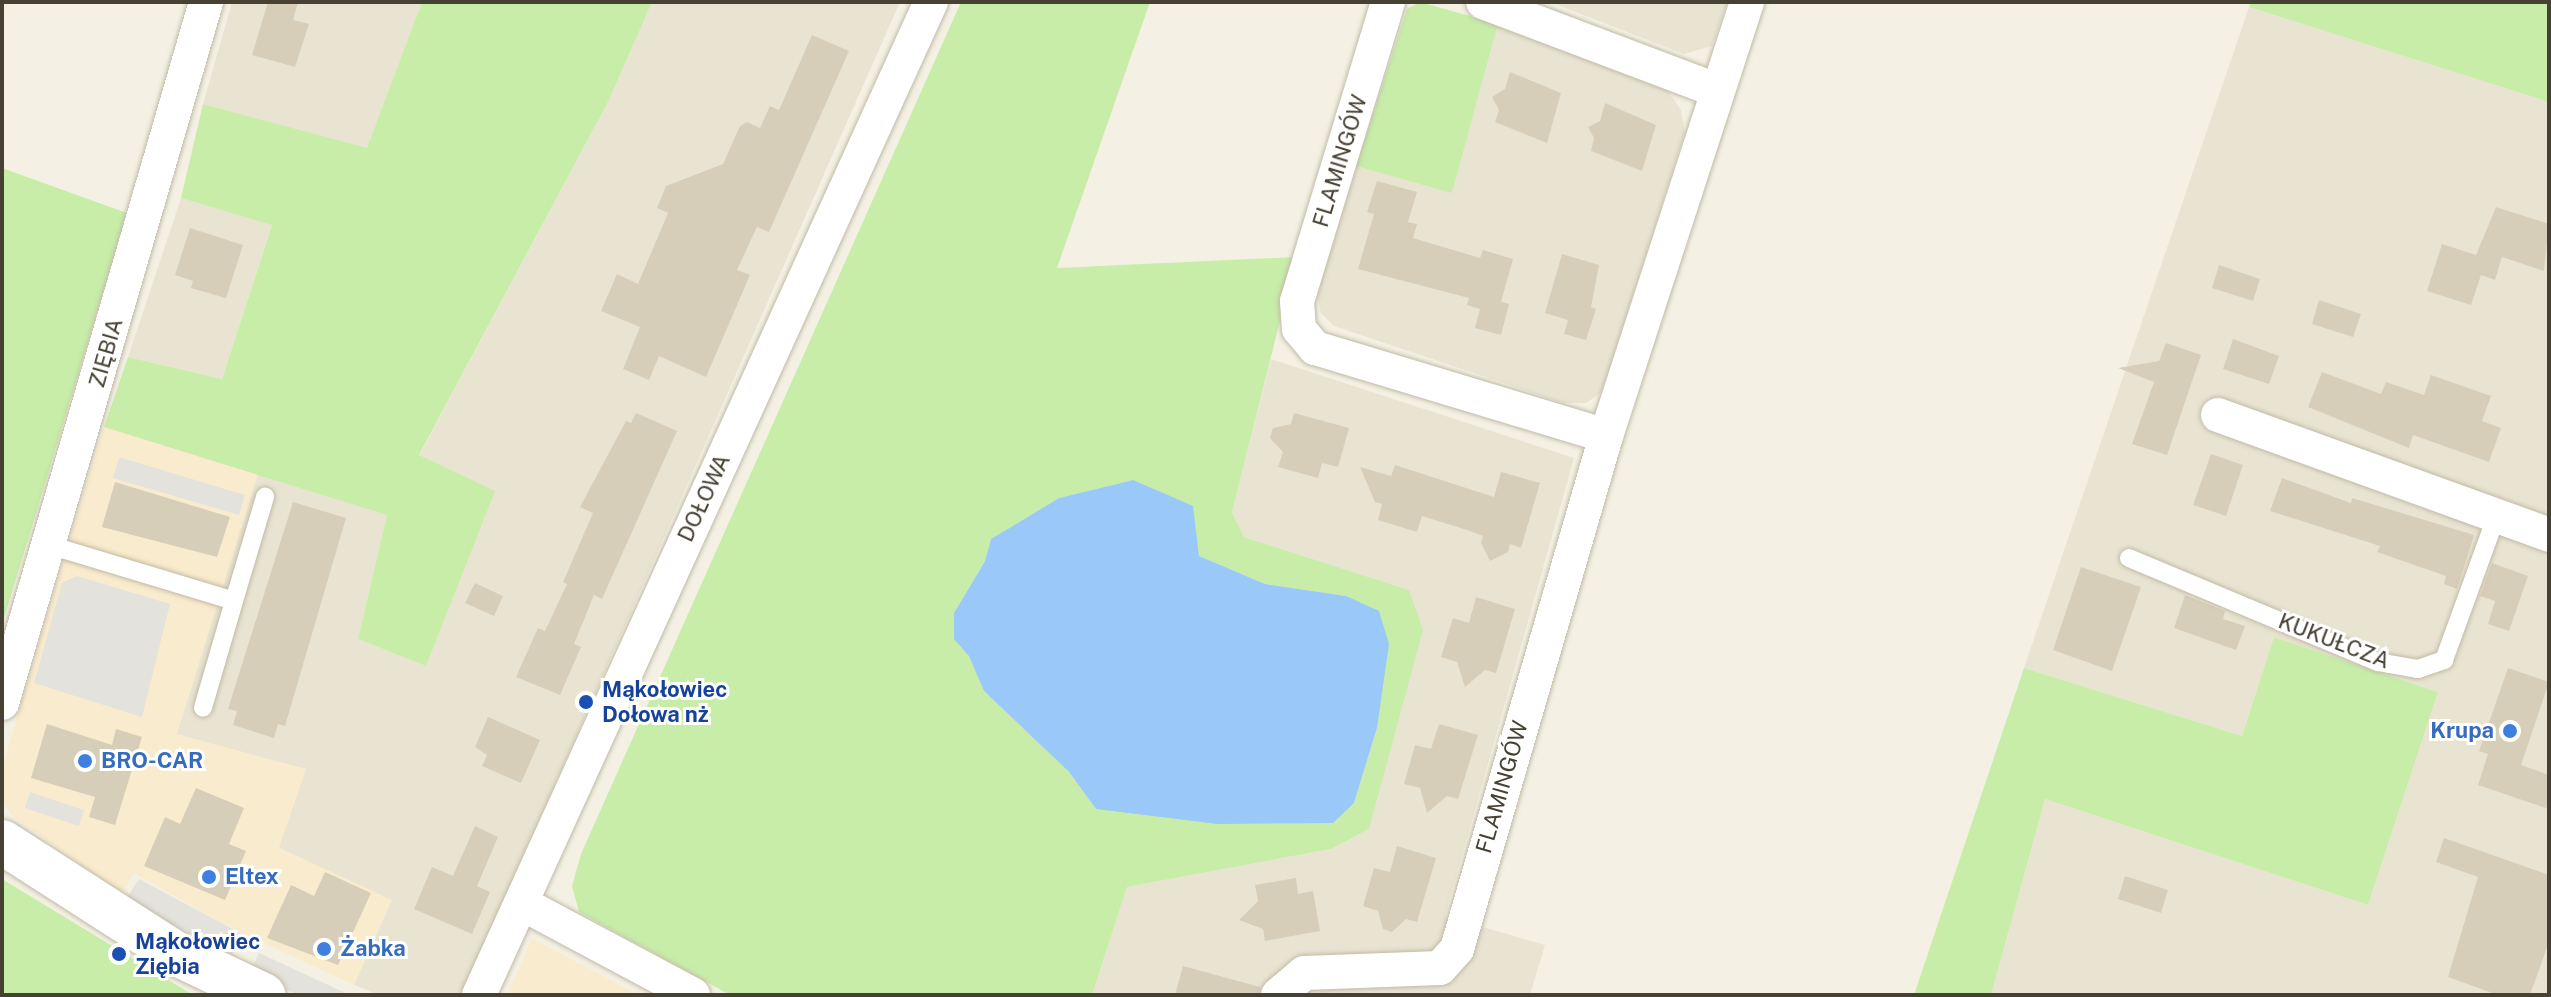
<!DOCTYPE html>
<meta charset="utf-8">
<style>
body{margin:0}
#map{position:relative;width:2551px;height:997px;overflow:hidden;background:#f4f1e4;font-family:"Public Sans",sans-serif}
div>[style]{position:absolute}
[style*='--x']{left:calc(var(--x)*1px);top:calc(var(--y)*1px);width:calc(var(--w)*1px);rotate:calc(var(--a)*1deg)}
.residential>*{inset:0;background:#e9e4d2}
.commercial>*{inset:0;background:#f9ebcd}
.green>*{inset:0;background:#c7eda8}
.parking>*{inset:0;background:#e4e2dd}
.water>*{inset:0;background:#9ac8f8}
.building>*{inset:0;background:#d7ceb9}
.roads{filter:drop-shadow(0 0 2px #c1baa6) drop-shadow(0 0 2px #c1baa6)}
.service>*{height:18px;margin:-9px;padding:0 9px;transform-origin:9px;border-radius:9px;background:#fff}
.minor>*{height:34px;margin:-17px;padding:0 17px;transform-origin:17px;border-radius:17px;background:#fff}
.tertiary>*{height:44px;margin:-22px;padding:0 22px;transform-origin:22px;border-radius:22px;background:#fff}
.dots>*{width:22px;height:22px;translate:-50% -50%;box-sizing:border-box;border:4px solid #fff;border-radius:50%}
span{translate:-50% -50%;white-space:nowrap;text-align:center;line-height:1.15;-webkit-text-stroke:6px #fff;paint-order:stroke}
.street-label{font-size:22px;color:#474133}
.transit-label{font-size:22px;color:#164399;font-weight:700}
.left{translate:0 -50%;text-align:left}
.shop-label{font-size:22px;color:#366cbe;font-weight:700}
.right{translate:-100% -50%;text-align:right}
.frame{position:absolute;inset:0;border:4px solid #474133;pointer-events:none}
</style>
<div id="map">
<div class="residential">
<i style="clip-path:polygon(232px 2px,422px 2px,367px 149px,203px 104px)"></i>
<i style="clip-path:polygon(652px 2px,900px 2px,462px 995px,379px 995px,354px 985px,391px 900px,279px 848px,176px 735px,258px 474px,387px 515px,358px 639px,427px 666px,419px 456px,609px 100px)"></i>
<i style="clip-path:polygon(1550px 2px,1727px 2px,1712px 46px,1684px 54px)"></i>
<i style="clip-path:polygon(2249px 7px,2549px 102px,2549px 995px,1991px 995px,2045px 799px,2368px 905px,2438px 692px,2274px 637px,2242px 736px,2024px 668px)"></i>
<i style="clip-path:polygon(1498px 24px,1666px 88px,1681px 110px,1685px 132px,1602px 392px,1586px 403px,1563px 403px,1334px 326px,1321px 313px,1317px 295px,1356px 166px,1452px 192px)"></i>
<i style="clip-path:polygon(181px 198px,272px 224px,222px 379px,128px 357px)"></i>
<i style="clip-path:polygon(1271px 359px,1574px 458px,1445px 916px,1545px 945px,1530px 995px,1092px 995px,1127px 887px,1331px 849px,1369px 829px,1409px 590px,1244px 537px,1232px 512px)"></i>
</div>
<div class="commercial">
<i style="clip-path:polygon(104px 427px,258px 474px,177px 734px,306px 769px,279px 848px,392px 900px,354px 985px,221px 923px,134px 873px,122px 893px,14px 817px,2px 802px,2px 768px)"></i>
<i style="clip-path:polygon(532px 938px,639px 995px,507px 995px)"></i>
</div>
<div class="green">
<i style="clip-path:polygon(422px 2px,652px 2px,609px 100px,419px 455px,495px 491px,426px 666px,358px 639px,387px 515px,104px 427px,128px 357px,222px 379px,272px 225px,181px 198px,203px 104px,367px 148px)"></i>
<i style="clip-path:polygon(evenodd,961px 2px,1150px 2px,1057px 268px,1296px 257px,1232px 512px,1244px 537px,1409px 590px,1423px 630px,1369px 829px,1331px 849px,1127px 887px,1092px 995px,730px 995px,579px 912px,572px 886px,581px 854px,961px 2px,1133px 480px,1199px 556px,1265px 584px,1346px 596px,1377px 728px,1354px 803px,1332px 823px,1096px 809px,1069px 772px,984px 691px,954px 613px,985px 561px,991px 539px,1059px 498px,1133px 480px)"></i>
<i style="clip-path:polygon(1420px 2px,1498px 24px,1452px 193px,1356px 166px,1407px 9px)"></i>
<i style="clip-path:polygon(2251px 2px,2549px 2px,2549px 102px,2249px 7px)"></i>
<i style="clip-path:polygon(2px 168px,127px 213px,2px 625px)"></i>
<i style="clip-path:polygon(2274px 637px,2438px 692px,2368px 905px,2045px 799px,1991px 995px,1914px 995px,2024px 668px,2242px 736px)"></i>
<i style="clip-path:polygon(2px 879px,193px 995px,2px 995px)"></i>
</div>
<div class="parking">
<i style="clip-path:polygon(119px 457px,245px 495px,239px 515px,113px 478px)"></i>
<i style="clip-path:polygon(77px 576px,170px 604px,142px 717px,34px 683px,62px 583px)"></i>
<i style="clip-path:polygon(30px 792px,84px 810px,79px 826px,25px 808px)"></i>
<i style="clip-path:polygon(139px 879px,242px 934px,232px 955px,125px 900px)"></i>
<i style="clip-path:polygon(259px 953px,350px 995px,298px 995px,250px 973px)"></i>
</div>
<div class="water">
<i style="clip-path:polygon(1133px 480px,1193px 506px,1199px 556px,1265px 584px,1346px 596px,1379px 611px,1389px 644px,1377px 728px,1354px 803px,1333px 823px,1218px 824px,1096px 809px,1069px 772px,984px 691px,969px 656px,954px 639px,954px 613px,985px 561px,991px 539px,1059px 498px)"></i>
</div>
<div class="building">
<i style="clip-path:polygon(268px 2px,298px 2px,293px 20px,309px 24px,295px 67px,252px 55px)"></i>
<i style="clip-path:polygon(812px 35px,849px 51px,769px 232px,757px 227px,737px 270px,750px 275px,706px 377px,659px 356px,649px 380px,623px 369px,640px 327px,601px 311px,617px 274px,638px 284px,668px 213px,657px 208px,666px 186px,723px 164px,740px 126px,747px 122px,760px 128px,770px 106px,779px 110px)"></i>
<i style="clip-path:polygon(1510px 72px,1561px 93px,1547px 143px,1495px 122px,1499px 110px,1492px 97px,1505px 89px)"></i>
<i style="clip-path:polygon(1605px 103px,1656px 125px,1642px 171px,1591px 151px,1594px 138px,1588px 127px,1600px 121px)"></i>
<i style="clip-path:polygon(1377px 181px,1417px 192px,1408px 222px,1417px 224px,1413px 238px,1480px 258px,1483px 250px,1513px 259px,1501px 302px,1509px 304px,1501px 335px,1475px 328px,1480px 309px,1467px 305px,1469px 298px,1358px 269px,1374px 214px,1367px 212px)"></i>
<i style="clip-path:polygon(2496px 207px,2549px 224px,2544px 271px,2502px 257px,2495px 280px,2481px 275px,2471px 305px,2427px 291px,2442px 244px,2476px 255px)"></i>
<i style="clip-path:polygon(190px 228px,243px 245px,226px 298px,191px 288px,193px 281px,175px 275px)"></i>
<i style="clip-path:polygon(1562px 254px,1599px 265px,1591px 307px,1596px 309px,1586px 340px,1564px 334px,1568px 320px,1545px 313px)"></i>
<i style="clip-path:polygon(2219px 265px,2260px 279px,2253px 301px,2212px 288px)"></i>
<i style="clip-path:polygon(2319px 300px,2361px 314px,2353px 337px,2312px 324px)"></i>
<i style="clip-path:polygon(2233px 339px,2279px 356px,2269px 384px,2223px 369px)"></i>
<i style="clip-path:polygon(2166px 343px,2201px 355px,2167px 455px,2132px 444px,2154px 382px,2118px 368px,2159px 361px)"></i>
<i style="clip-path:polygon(2322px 372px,2381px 394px,2386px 382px,2424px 395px,2431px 375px,2491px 396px,2482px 421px,2501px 428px,2489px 462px,2413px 435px,2409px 448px,2308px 407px)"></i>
<i style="clip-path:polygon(636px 413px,677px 431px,602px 599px,594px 595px,574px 644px,581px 647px,560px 695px,516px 677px,538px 628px,545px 631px,567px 584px,563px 582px,593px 513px,580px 507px,626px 421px,631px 423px)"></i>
<i style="clip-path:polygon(1294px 413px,1349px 428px,1338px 467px,1322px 463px,1318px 478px,1278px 467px,1283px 452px,1270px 438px,1273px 428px,1291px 424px)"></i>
<i style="clip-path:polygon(2211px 454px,2243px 465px,2226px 516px,2193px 505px)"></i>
<i style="clip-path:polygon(1395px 465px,1494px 497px,1501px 472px,1540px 483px,1521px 548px,1510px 544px,1508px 552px,1490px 561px,1481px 543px,1483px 536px,1467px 530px,1422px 516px,1417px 532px,1378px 520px,1382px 504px,1375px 502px,1360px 467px,1391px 476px)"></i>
<i style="clip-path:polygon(2282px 478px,2351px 503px,2352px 498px,2474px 535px,2457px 589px,2444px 584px,2446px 576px,2377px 552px,2380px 546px,2270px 511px)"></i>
<i style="clip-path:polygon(115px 482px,230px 517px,217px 557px,102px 527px)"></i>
<i style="clip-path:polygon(293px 502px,346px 518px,285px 726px,278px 724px,274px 738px,233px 725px,237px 711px,228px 709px)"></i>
<i style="clip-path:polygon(2492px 563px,2528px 576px,2509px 631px,2488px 624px,2495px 601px,2480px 596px)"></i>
<i style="clip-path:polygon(2081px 567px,2141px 587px,2112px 671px,2053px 650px)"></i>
<i style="clip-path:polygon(475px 583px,503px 596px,494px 616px,465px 603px)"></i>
<i style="clip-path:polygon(2185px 595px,2225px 611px,2223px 619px,2245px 626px,2236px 650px,2174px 628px)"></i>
<i style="clip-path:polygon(1476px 597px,1515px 609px,1496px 673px,1485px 670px,1465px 687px,1457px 662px,1441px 657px,1453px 618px,1469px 623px)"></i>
<i style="clip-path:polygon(2508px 668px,2549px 682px,2521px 765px,2549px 775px,2549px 809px,2478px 785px,2488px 754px,2479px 751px)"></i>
<i style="clip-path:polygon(488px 717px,540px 740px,521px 783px,482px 766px,487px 755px,475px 747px)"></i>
<i style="clip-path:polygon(47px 724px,112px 745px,116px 729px,142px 737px,115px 825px,89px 817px,95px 797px,31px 778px)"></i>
<i style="clip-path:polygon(1439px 724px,1478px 735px,1458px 799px,1447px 796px,1427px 813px,1420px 788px,1404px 784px,1415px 745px,1431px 749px)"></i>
<i style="clip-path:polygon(196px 788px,244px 808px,229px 844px,246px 851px,225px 900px,144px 866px,165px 817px,180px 824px)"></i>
<i style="clip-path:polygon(475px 826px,498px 837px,477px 886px,490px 892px,472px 934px,414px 909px,432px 867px,453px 876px)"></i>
<i style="clip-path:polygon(2444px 838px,2549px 875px,2549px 942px,2530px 995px,2498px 995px,2448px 977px,2478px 877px,2436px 862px)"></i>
<i style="clip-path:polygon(1397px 846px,1436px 858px,1417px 922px,1406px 919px,1392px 932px,1383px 929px,1378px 911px,1363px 906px,1374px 868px,1390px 872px)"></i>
<i style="clip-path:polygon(325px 872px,371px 893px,338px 965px,267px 938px,291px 885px,314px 896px)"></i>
<i style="clip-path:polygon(2125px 876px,2168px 890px,2161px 913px,2118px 899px)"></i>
<i style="clip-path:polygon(1296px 878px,1298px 894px,1313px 891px,1320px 931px,1265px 941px,1263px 929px,1239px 920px,1258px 901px,1255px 885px)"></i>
<i style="clip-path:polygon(1183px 966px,1260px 987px,1259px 995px,1175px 995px)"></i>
</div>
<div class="roads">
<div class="service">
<i style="--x:49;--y:545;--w:193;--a:16.8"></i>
<i style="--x:234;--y:601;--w:111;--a:106.2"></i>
<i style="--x:2129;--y:558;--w:270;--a:22.7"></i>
<i style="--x:2378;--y:662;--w:41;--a:9.9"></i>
<i style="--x:2418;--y:669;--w:28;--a:-19"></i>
<i style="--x:2444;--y:660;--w:152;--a:-70"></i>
<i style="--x:234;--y:601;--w:109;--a:-73.4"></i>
</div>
<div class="minor">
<i style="--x:1388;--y:2;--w:313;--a:106.9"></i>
<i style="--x:1297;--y:301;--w:28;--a:86"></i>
<i style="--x:1299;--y:329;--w:25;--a:50"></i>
<i style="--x:1315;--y:348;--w:304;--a:16.8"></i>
<i style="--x:1483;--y:2;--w:249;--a:20.7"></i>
<i style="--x:2218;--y:415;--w:352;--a:19.9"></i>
<i style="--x:2;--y:703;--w:730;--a:-73.77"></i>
<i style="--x:521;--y:903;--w:195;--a:28.1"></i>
<i style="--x:479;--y:995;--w:1091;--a:-65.53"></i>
<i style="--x:1278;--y:995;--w:34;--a:-40"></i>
<i style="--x:1304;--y:973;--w:136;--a:-2.1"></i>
<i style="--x:1440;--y:968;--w:25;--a:-48"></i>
<i style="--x:1457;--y:949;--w:534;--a:-73.8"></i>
<i style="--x:1606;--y:436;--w:456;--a:-72"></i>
</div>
<div class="tertiary">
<i style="--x:2;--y:842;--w:206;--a:32.7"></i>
<i style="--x:175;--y:953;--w:98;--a:25.5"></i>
</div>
</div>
<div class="dots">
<i style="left:586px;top:702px;background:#1a4fb4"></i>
<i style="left:2510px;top:731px;background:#3f7fe0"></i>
<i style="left:85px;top:761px;background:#3f7fe0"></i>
<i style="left:209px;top:877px;background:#3f7fe0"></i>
<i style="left:324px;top:949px;background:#3f7fe0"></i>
<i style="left:119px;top:954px;background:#1a4fb4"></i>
</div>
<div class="street-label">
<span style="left:1340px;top:161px;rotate:-73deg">FLAMINGÓW</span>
<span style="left:106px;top:353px;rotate:-74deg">ZIĘBIA</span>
<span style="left:704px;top:498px;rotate:-65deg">DOŁOWA</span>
<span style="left:2334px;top:641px;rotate:21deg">KUKUŁCZA</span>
<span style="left:1502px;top:787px;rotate:-74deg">FLAMINGÓW</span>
</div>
<div class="transit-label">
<span class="left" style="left:602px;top:702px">Mąkołowiec<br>Dołowa nż</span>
<span class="left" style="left:135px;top:954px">Mąkołowiec<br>Ziębia</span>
</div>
<div class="shop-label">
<span class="right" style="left:2494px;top:731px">Krupa</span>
<span class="left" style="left:101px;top:761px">BRO-CAR</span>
<span class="left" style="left:225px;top:877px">Eltex</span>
<span class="left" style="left:340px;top:949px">Żabka</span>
</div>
<div class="frame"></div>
</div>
